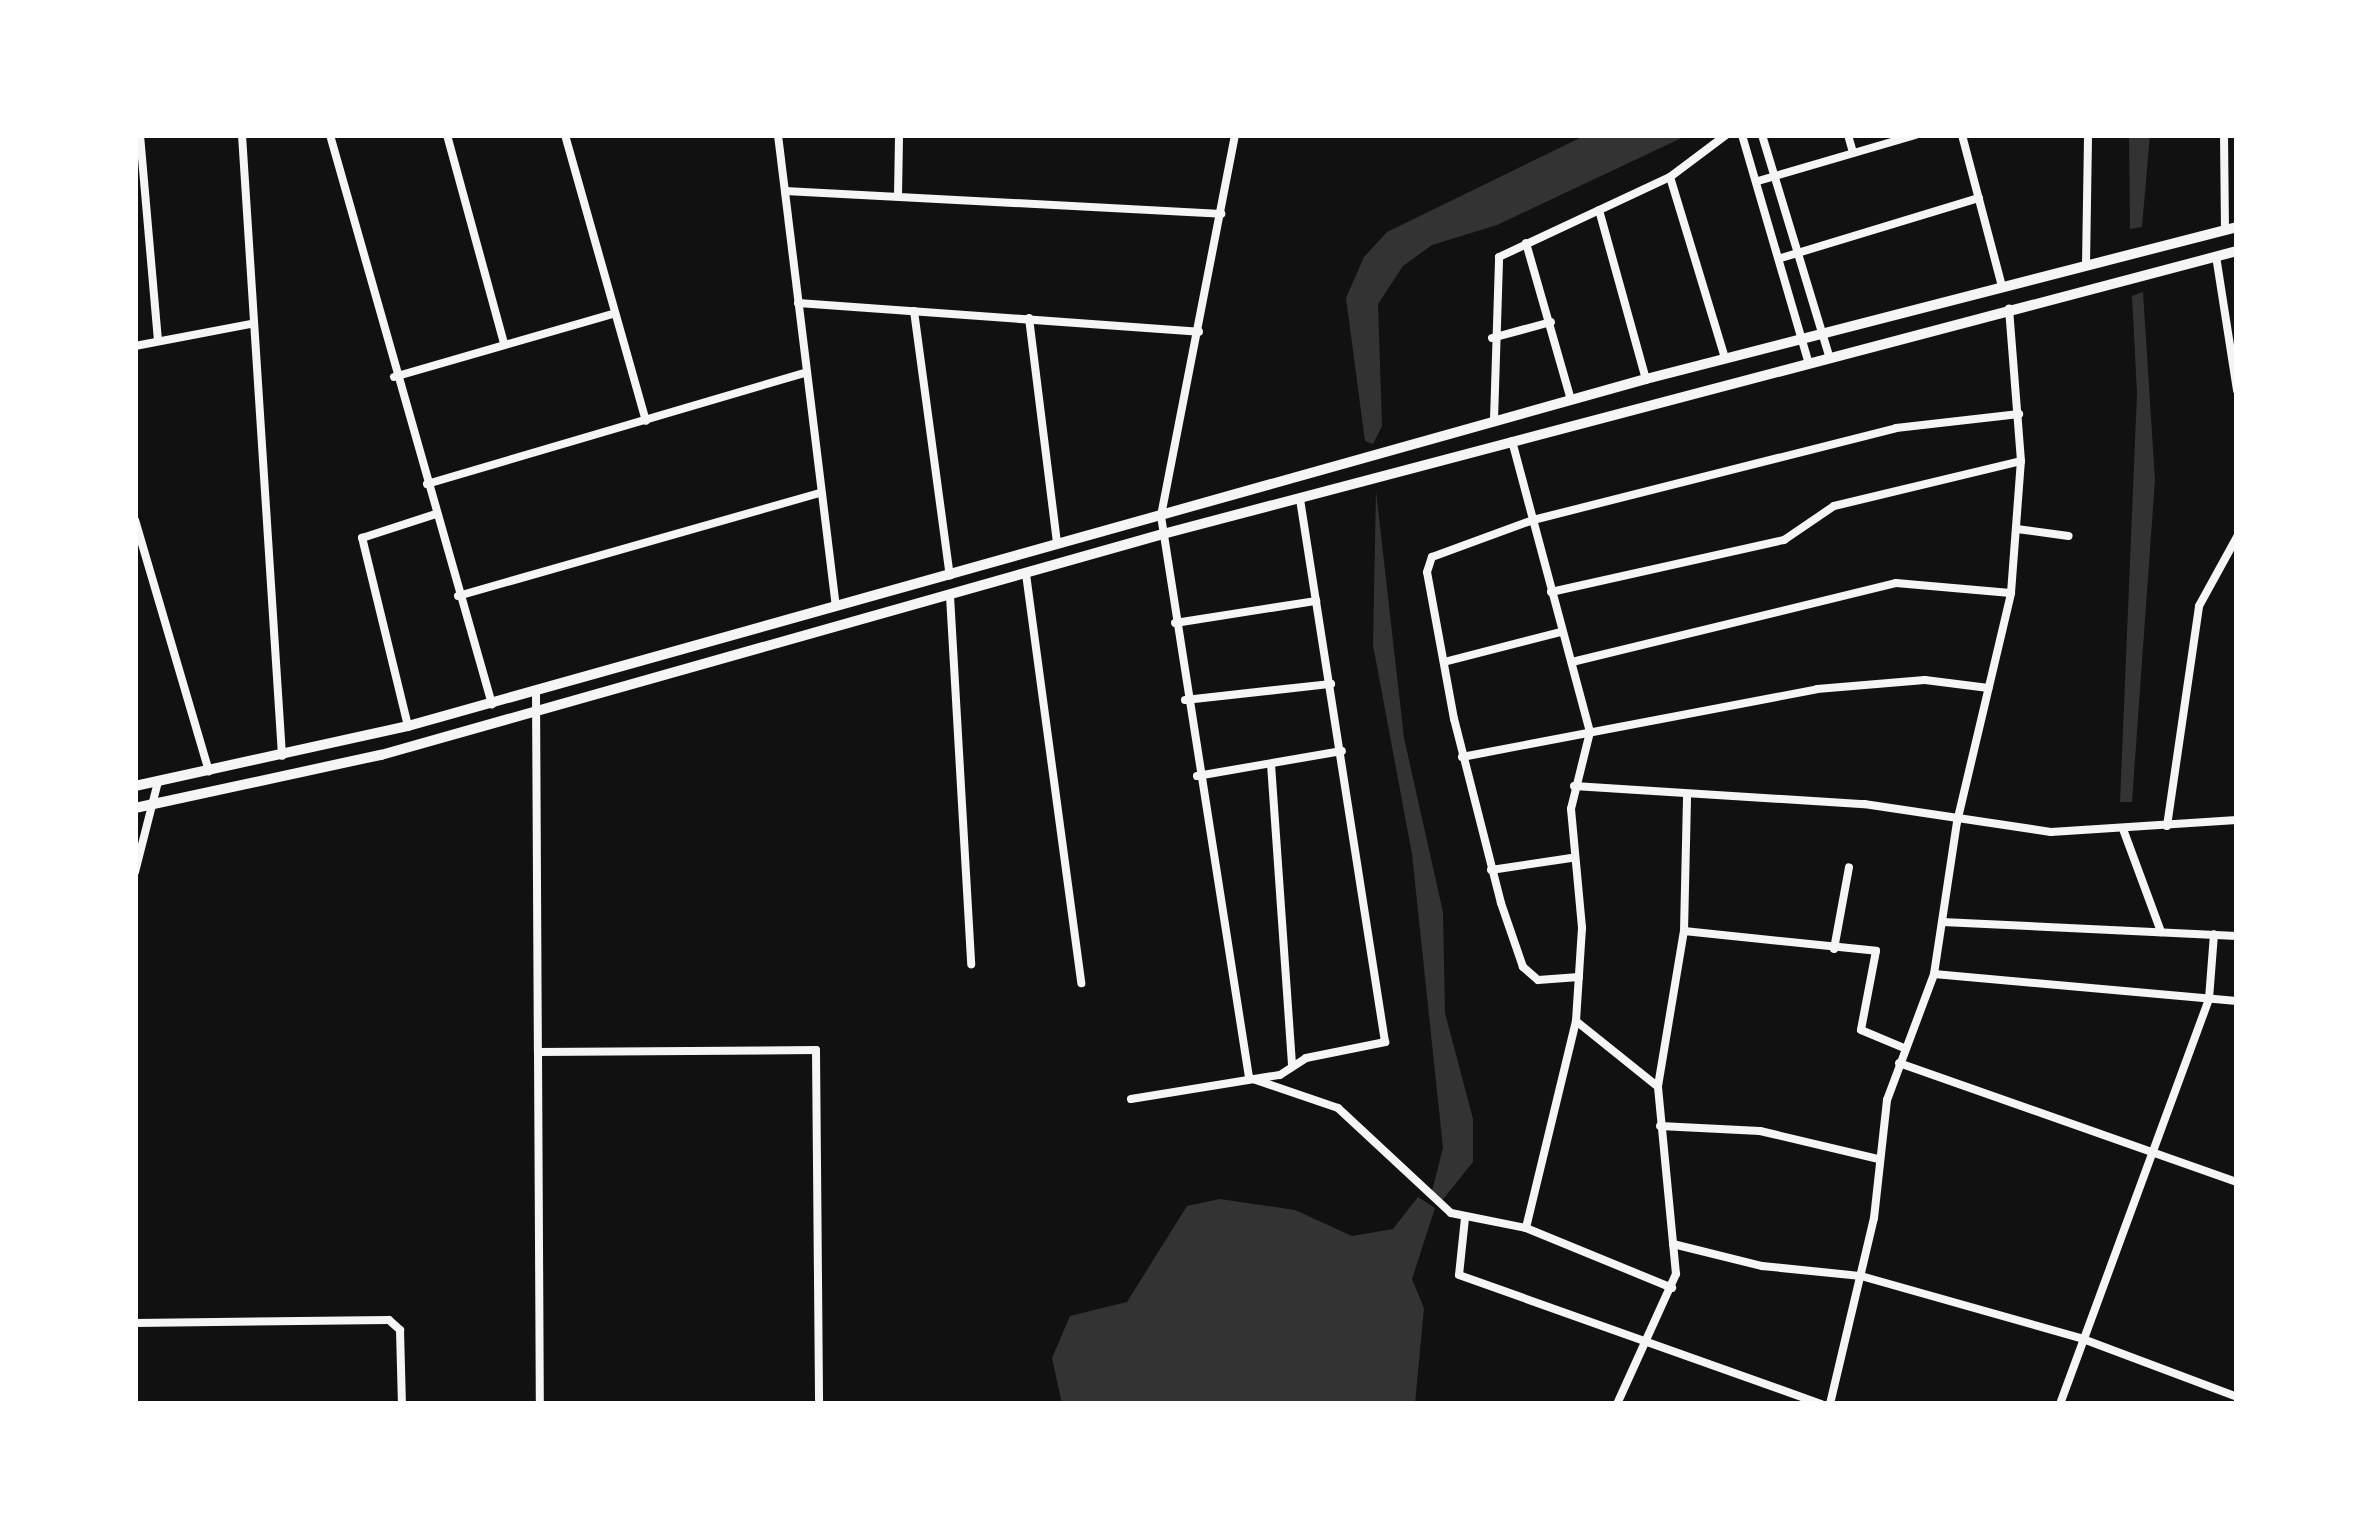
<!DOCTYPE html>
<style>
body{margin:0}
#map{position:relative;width:2372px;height:1539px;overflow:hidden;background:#111;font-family:"Crimson Pro",serif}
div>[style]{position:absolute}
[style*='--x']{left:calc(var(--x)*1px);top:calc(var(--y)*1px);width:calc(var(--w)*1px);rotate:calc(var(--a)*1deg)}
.water>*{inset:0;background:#333}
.minor>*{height:8px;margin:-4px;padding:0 4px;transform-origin:4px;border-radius:4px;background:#f5f5f5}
.tertiary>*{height:10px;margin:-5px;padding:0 5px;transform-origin:5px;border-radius:5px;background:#f5f5f5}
span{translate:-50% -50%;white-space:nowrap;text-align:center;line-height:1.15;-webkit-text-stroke:9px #fff;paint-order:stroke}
.frame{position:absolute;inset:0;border:138px solid #fff;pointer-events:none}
</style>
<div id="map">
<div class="water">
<i style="clip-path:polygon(1586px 135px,1688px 135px,1497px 225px,1432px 245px,1403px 266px,1378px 304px,1382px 426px,1373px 444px,1365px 441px,1346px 298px,1364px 257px,1387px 232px)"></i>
<i style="clip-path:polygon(2129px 135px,2150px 135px,2142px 227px,2130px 229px)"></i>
<i style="clip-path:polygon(2143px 292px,2155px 480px,2132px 802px,2120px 802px,2137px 393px,2132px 296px)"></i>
<i style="clip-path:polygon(1376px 491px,1404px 738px,1443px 912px,1445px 1013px,1473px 1119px,1473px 1162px,1440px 1203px,1431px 1195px,1443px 1148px,1412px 854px,1373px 645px)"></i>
<i style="clip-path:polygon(1418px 1197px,1435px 1208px,1412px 1279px,1424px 1308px,1415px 1404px,1062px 1404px,1052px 1358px,1070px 1316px,1127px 1302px,1187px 1206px,1220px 1199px,1295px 1210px,1352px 1236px,1393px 1229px)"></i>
</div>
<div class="minor">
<i style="--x:140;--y:135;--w:206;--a:85"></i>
<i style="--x:242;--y:135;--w:622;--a:86.31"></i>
<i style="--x:330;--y:135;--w:592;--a:74.11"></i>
<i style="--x:447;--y:135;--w:217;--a:74.7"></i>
<i style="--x:565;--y:135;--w:297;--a:74.2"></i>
<i style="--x:778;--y:135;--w:475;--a:83"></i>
<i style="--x:1235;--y:135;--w:388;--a:101"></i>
<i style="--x:1161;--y:516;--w:568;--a:81.09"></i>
<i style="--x:1742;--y:135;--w:234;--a:73.7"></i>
<i style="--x:1762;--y:135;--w:230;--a:73.1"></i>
<i style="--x:1848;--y:135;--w:18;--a:74"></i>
<i style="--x:1962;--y:135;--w:156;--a:75.2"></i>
<i style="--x:2224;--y:135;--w:94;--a:89.4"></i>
<i style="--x:1670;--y:177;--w:189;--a:73.1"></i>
<i style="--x:1758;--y:181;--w:164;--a:-16.3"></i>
<i style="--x:785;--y:191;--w:437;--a:3"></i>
<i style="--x:898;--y:195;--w:60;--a:-89"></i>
<i style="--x:1599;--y:210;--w:175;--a:74.5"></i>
<i style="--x:1526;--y:243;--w:163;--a:74"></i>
<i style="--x:2216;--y:256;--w:136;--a:81.1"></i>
<i style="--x:1781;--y:258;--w:207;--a:-16.9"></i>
<i style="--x:2086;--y:265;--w:130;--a:-89.1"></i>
<i style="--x:798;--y:303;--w:402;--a:4.1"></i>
<i style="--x:914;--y:311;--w:267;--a:82.3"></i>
<i style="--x:1029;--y:318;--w:228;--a:82.9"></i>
<i style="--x:1492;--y:338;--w:61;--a:-15.2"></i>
<i style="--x:135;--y:346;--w:117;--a:-10.8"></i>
<i style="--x:394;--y:377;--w:227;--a:-16.1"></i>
<i style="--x:1494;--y:420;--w:163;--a:-88.2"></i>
<i style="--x:1499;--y:257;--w:189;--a:-25.1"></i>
<i style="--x:1670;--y:177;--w:70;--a:-36.9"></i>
<i style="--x:1512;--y:441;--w:301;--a:75"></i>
<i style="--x:1590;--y:732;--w:79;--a:103.9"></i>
<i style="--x:1571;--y:809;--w:120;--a:84.7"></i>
<i style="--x:1582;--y:928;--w:93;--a:93.7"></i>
<i style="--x:1576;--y:1021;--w:213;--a:103.6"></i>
<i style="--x:427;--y:484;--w:392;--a:-16.4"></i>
<i style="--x:135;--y:520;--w:262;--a:73.6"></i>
<i style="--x:2017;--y:529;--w:52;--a:7.7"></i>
<i style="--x:1026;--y:574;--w:413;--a:82.3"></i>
<i style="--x:1551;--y:592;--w:239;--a:-12.6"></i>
<i style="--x:1784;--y:540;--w:60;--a:-34.2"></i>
<i style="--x:1834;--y:506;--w:192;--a:-13.5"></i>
<i style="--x:458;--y:596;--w:376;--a:-15.9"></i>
<i style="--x:950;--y:596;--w:369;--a:86.7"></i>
<i style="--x:1175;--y:623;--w:143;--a:-8.9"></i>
<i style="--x:1444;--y:662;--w:121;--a:-14.4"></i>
<i style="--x:1572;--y:662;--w:333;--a:-13.7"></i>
<i style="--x:1896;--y:583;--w:115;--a:5"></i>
<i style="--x:536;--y:691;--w:361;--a:89.7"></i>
<i style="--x:538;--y:1052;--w:278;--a:-0.4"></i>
<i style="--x:816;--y:1050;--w:354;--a:89.5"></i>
<i style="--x:1185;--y:700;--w:147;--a:-6.3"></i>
<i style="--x:408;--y:726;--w:194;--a:-103.7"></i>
<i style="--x:362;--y:538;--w:78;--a:-18"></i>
<i style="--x:1462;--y:757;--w:361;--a:-10.8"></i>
<i style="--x:1817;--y:689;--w:108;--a:-4.8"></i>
<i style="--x:1925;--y:680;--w:64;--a:7.1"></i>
<i style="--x:1271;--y:764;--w:302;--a:86"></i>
<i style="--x:1197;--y:776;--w:147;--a:-9.8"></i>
<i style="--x:1574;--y:786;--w:291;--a:3.6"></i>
<i style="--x:1864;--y:804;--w:189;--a:8.5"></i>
<i style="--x:2051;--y:832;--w:186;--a:-3.7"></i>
<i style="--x:2167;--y:826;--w:222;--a:-81.7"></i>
<i style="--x:2199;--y:606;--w:79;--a:-61.2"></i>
<i style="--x:2123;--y:829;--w:110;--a:69.7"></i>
<i style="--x:1491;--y:870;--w:81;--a:-8.5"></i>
<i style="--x:135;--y:872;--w:93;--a:-75.7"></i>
<i style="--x:1942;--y:922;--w:295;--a:2.7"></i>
<i style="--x:1684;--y:931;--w:193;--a:5.9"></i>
<i style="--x:1876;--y:951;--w:80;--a:100.8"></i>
<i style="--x:1861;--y:1030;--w:47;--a:22.7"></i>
<i style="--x:1834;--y:949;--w:83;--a:-79.6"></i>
<i style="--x:1934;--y:974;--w:304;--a:5.1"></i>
<i style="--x:1579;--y:977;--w:41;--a:175.8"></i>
<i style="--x:1538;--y:980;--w:20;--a:-139"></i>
<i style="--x:1523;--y:967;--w:68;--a:-109"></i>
<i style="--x:1501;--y:903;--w:190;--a:-104.3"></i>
<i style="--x:1454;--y:719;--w:149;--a:-100.4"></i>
<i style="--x:1427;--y:572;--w:16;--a:-72"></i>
<i style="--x:1432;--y:557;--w:108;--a:-20.1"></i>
<i style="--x:1533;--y:520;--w:374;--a:-14.2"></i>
<i style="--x:1896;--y:428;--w:124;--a:-6.5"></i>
<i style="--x:1576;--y:1021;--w:102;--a:38.7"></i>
<i style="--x:538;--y:1052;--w:352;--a:89.7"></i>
<i style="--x:1899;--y:1063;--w:358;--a:19.4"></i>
<i style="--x:1250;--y:1078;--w:93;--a:18.8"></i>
<i style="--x:1338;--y:1108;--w:154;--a:42.9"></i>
<i style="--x:1451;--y:1213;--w:76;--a:11.3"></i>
<i style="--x:1526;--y:1228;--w:158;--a:22.3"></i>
<i style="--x:1131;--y:1099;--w:151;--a:-9.2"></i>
<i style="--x:1280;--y:1075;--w:31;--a:-33"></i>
<i style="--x:1306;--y:1058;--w:81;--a:-11.4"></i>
<i style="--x:1385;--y:1042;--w:550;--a:-98.9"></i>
<i style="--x:1660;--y:1126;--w:100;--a:2.9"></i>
<i style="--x:1760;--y:1131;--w:121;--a:13.3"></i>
<i style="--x:1465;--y:1218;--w:57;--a:96"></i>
<i style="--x:1459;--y:1275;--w:385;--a:19.6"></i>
<i style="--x:1673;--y:1244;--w:92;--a:13.9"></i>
<i style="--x:1762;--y:1266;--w:100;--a:5.8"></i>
<i style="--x:1861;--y:1276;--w:231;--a:15.8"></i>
<i style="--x:2083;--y:1339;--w:165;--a:20.6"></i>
<i style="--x:135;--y:1323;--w:254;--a:-0.7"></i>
<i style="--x:389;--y:1320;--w:15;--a:42"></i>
<i style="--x:400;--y:1330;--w:74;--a:88.5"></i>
<i style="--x:1617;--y:1404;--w:143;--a:-65.6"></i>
<i style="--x:1676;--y:1274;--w:189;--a:-95.5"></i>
<i style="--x:1658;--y:1086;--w:157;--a:-80.5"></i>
<i style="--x:1684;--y:931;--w:137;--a:-88.7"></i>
<i style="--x:1830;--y:1404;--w:191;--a:-76.7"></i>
<i style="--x:1874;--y:1218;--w:119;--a:-83.7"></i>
<i style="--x:1887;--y:1100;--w:134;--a:-69.5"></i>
<i style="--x:1934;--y:974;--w:154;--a:-81.4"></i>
<i style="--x:1957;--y:822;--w:235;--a:-76.7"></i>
<i style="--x:2011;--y:593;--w:132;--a:-85.7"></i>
<i style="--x:2021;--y:461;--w:153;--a:-94.5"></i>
<i style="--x:2060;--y:1404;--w:432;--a:-69.8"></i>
<i style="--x:2209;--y:999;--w:65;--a:-85.6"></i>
</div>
<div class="tertiary">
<i style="--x:135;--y:786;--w:280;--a:-12.4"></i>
<i style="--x:408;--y:726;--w:1286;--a:-15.66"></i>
<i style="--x:1646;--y:379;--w:610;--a:-14.42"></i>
<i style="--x:135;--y:808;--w:252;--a:-12.2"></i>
<i style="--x:381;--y:755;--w:813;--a:-15.78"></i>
<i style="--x:1163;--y:534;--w:1111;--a:-14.76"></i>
</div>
<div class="frame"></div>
</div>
